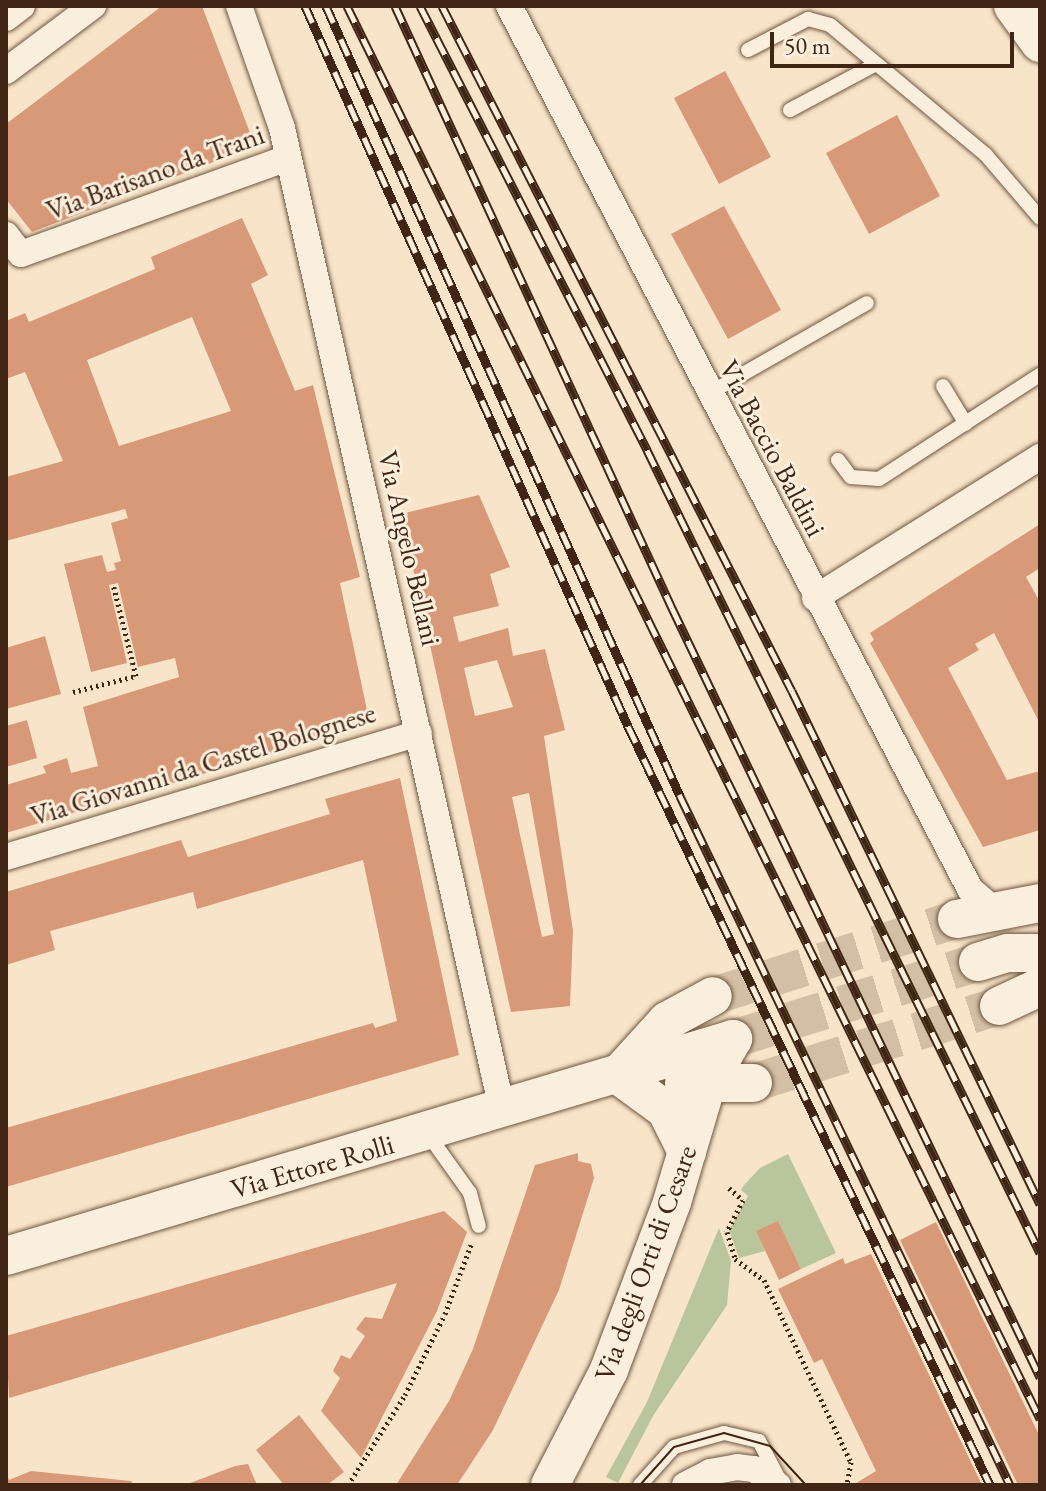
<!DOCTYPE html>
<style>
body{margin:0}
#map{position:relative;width:1046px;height:1491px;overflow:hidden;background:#f8e5c9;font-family:"EB Garamond",serif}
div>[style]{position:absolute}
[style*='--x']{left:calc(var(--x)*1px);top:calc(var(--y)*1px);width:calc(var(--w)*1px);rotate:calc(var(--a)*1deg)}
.green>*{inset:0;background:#b9c59a}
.building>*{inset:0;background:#d79977}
.secondary-tunnel>*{height:38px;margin-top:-19px;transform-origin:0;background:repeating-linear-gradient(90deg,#d3bfa5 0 38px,transparent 0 57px)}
.path>*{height:5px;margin-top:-2.5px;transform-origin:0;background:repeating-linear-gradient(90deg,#412514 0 2px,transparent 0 6px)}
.roads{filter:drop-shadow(0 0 2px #6f5541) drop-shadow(0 0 2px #6f5541)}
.lane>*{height:14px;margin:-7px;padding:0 7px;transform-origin:7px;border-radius:7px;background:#faeedc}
.street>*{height:26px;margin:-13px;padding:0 13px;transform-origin:13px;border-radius:13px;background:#faeedc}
.secondary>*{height:38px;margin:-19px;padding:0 19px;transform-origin:19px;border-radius:19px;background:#faeedc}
.tram>*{height:2px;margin:-1px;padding:0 1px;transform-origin:1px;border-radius:1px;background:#412514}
.rail>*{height:9px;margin-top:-4.5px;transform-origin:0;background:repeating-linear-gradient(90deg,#faeedc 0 18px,#412514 0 36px);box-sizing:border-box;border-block:2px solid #412514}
span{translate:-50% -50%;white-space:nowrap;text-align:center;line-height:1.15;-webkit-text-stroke:6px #faeedc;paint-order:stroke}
.street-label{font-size:28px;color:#412514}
.frame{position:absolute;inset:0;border:8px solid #412514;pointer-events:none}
.scale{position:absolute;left:770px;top:32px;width:244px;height:36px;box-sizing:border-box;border:4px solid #412514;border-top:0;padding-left:10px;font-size:24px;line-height:28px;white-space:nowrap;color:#412514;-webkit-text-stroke:6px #faeedc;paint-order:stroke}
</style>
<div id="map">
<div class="green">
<i style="clip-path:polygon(788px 1154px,836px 1253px,801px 1269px,778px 1222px,757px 1231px,765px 1251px,739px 1258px,729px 1230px,748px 1196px,741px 1190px,744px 1185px,760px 1168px)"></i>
<i style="clip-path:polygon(719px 1228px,731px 1261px,727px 1305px,653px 1416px,618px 1483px,606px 1477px,647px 1402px)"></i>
</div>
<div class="building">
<i style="clip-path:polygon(162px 6px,202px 6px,255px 146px,32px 232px,6px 199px,6px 124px)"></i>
<i style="clip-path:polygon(725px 71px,771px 157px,719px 184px,674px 98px)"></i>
<i style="clip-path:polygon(897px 115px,940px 196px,869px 234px,826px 153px)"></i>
<i style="clip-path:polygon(724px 206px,781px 310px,728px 339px,671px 234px)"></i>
<i style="clip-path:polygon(evenodd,242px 218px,268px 275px,251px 284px,295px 391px,313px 385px,360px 577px,340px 583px,370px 724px,6px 833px,6px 785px,46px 773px,43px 766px,67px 758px,71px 773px,98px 766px,83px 707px,179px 677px,175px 658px,138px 667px,118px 583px,109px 585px,127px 663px,91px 672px,64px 564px,102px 555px,107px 572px,116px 570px,114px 563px,121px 561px,111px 523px,128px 518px,125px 509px,6px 541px,6px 477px,63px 461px,25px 372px,6px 379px,6px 321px,25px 313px,29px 322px,155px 269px,151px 257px,242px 218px,192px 317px,231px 411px,119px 446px,87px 360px,192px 317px)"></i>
<i style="clip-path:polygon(evenodd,479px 495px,510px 567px,490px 574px,499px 606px,453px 617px,459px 642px,508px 628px,513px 656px,545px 649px,565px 730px,544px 736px,573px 931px,570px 1006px,511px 1012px,401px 514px,479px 495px,497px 660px,513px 707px,475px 716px,464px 668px,497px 660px,479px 495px,529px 793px,554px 934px,542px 937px,512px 797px,529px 793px)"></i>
<i style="clip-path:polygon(1040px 524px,1040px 568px,1026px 577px,1040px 602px,1040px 724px,994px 633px,975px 644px,979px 650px,948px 668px,1007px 780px,1040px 771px,1040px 830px,983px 847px,870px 643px,874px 640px,870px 633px)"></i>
<i style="clip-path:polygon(45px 636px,61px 694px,6px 709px,6px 648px)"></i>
<i style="clip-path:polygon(27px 720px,37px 758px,6px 767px,6px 726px)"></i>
<i style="clip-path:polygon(400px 778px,459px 1055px,6px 1187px,6px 1128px,373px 1023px,375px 1028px,397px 1021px,363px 860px,197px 909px,193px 892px,50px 931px,55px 950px,6px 965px,6px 892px,181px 840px,188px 857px,330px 814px,325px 799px)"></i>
<i style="clip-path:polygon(578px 1153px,578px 1161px,591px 1164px,594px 1178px,559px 1290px,493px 1430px,457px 1485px,396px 1485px,449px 1401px,473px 1349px,535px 1165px)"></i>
<i style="clip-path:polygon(444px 1211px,467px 1232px,437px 1311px,361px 1458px,321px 1411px,340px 1378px,333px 1371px,341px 1355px,350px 1359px,365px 1336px,356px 1329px,365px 1317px,382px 1319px,397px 1283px,9px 1398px,6px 1336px)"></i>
<i style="clip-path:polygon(778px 1221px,801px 1269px,779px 1280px,756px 1231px)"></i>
<i style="clip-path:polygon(936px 1222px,1040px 1437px,1040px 1485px,1018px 1485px,900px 1240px)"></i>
<i style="clip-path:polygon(871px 1254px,982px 1485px,853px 1485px,876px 1471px,822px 1359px,814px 1363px,778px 1289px,843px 1258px,845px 1264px)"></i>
<i style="clip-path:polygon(299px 1415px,344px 1472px,327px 1485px,284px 1485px,256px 1450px)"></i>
<i style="clip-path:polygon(248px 1464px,257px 1485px,185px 1485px,235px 1466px)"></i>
<i style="clip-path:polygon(31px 1471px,131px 1481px,134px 1485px,6px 1485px,6px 1472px,9px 1480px)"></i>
</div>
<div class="secondary-tunnel">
<i style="--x:713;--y:996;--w:256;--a:-17.5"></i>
<i style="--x:733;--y:1039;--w:257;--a:-17.4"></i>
<i style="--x:753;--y:1083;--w:258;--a:-17.4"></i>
</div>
<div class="path">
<i style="--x:73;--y:692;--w:65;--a:-14.3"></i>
<i style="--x:136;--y:676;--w:95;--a:-104"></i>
<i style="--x:729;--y:1188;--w:18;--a:41"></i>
<i style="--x:743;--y:1200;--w:36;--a:117"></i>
<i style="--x:727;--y:1232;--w:28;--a:73"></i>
<i style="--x:735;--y:1259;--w:36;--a:36"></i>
<i style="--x:764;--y:1280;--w:202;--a:64.5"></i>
<i style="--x:851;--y:1462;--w:23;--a:100"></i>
<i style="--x:348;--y:1485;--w:107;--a:-57.7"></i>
<i style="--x:405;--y:1395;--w:90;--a:-63.7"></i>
<i style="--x:445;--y:1314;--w:74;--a:-69.4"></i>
</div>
<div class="roads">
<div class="lane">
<i style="--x:748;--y:50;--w:68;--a:-27.3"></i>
<i style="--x:808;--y:19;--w:23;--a:15"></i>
<i style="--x:830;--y:25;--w:203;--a:39.8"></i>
<i style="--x:986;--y:155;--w:83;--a:49.4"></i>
<i style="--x:790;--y:110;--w:98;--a:-28.1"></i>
<i style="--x:943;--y:386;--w:44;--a:58.8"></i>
<i style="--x:708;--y:394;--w:183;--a:-29.8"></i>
<i style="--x:838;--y:460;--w:21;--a:53"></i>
<i style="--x:851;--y:477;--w:28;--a:4"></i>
<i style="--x:879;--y:479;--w:192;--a:-32.9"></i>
<i style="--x:427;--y:1133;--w:74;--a:54.4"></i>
<i style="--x:470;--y:1193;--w:34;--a:75"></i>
<i style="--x:640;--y:1485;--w:51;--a:-48.2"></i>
<i style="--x:674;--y:1447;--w:52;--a:-15.6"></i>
<i style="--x:724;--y:1433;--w:36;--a:13"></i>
<i style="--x:759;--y:1441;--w:45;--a:62.3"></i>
</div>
<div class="street">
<i style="--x:239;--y:6;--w:129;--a:70.6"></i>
<i style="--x:282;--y:128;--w:1005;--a:77.36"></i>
<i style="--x:509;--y:6;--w:996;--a:62.43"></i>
<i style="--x:970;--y:889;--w:32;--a:41"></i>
<i style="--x:6;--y:18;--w:20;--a:-37"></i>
<i style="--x:6;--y:71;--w:109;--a:-36.8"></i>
<i style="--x:6;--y:235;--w:24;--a:52"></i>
<i style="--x:21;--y:254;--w:284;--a:-19.8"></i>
<i style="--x:815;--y:598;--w:266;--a:-32.1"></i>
<i style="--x:6;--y:857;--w:431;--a:-16.7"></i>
<i style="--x:685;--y:1485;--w:28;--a:-27"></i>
<i style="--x:710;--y:1472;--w:27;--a:-10"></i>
<i style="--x:737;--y:1467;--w:17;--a:7"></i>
<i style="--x:754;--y:1469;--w:29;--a:34"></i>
</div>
<div class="secondary">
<i style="--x:1013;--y:6;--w:46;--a:53.9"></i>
<i style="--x:957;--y:919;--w:85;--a:-10.9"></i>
<i style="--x:978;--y:962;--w:31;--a:-17"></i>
<i style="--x:1008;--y:953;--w:32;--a:0"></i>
<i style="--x:999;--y:1006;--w:45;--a:-24.9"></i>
<i style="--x:618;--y:1075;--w:73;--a:-47.8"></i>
<i style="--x:667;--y:1021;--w:52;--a:-28.5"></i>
<i style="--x:618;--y:1075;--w:59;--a:36.1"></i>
<i style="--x:666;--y:1110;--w:47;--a:63.4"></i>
<i style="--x:684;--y:1083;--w:69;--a:0"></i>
<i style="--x:6;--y:1256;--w:759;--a:-16.62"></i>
<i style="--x:550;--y:1485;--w:129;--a:-62.8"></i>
<i style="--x:609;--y:1370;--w:179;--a:-69.4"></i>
<i style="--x:672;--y:1202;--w:123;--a:-73.5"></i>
<i style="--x:707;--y:1084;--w:52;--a:-60"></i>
</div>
</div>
<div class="tram">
<i style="--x:640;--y:1485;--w:51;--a:-48.2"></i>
<i style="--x:674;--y:1447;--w:52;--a:-15.6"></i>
<i style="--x:724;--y:1433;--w:48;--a:15.8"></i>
<i style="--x:770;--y:1446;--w:53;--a:47.3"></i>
</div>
<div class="rail">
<i style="--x:305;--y:6;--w:789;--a:65.84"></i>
<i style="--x:628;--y:726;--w:841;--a:64.5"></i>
<i style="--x:326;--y:6;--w:866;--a:65.86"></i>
<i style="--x:680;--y:796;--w:764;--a:64.41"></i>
<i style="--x:347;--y:6;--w:1574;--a:63.87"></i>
<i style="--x:395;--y:6;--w:663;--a:65.29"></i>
<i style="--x:672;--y:608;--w:853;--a:64.43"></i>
<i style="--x:420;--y:6;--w:499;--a:62.9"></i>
<i style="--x:647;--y:450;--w:894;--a:63.92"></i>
<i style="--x:442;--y:6;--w:769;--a:62.94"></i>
<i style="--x:792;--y:691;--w:570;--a:64.2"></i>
</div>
<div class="street-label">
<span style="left:155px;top:172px;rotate:-20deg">Via Barisano da Trani</span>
<span style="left:773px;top:448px;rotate:62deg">Via Baccio Baldini</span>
<span style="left:410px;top:548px;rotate:77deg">Via Angelo Bellani</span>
<span style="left:203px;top:764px;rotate:-17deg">Via Giovanni da Castel Bolognese</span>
<span style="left:312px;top:1166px;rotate:-16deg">Via Ettore Rolli</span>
<span style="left:645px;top:1263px;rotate:-70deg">Via degli Orti di Cesare</span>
</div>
<div class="frame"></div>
<div class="scale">50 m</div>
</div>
